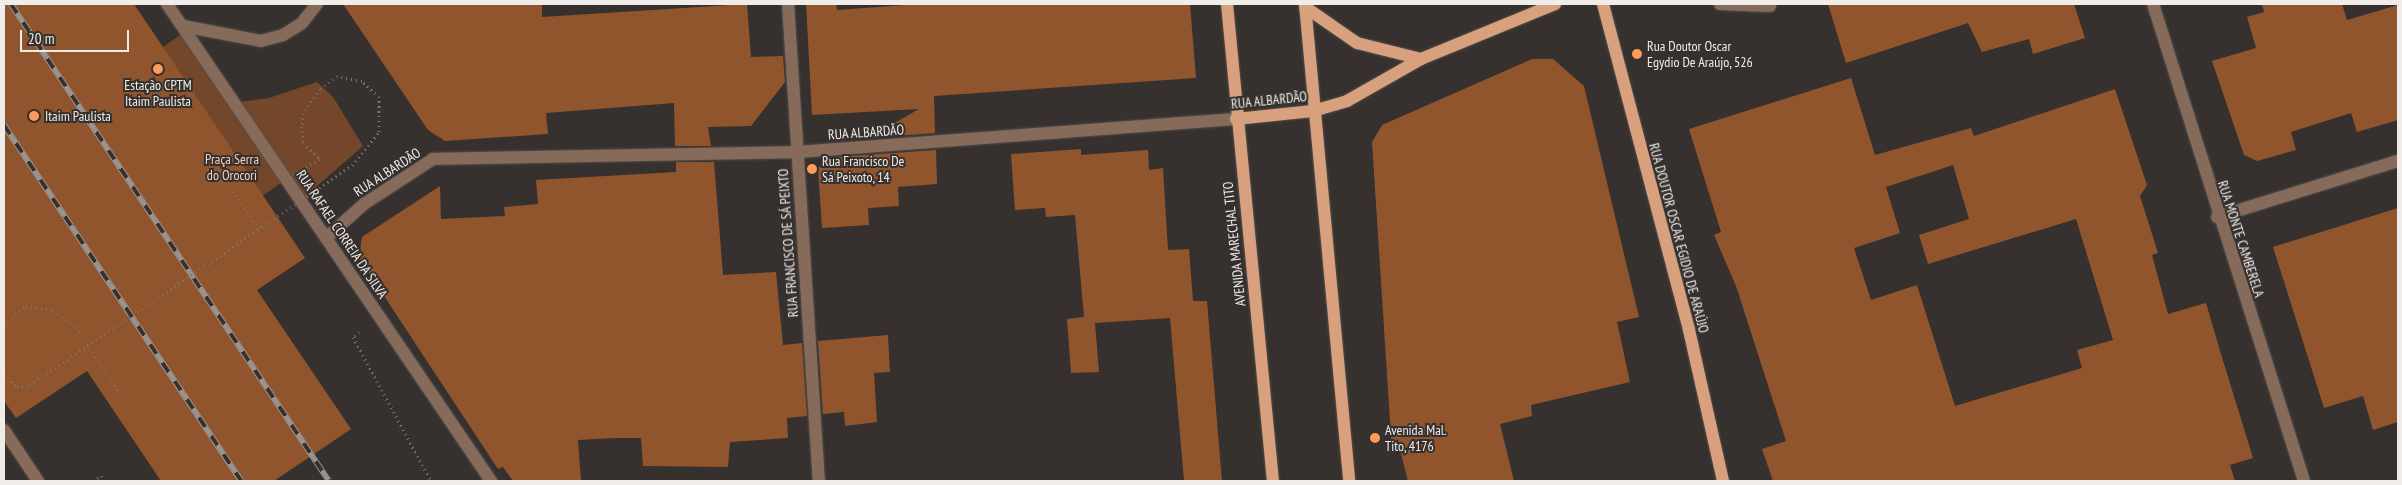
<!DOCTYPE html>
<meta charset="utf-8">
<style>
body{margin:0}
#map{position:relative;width:2402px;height:485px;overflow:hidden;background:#36312e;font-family:"PT Sans Narrow",sans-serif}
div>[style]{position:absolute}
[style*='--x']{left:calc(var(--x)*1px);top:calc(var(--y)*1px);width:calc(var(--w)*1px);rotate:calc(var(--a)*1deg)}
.green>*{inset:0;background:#74472a}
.building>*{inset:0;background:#91552d}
.path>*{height:3px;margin-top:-1.5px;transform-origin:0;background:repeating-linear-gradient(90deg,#7a7573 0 1px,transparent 0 5px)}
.roads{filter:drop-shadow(0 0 1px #544f4c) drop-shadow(0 0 1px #544f4c)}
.minor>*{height:12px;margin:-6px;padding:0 6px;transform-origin:6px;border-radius:6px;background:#866a5a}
.major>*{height:12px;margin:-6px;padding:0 6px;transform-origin:6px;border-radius:6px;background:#d9a07e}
.rail>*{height:5.5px;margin-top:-2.75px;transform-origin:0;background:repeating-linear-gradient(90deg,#36312e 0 11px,#989491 0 22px);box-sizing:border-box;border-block:1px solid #989491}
.path-bridge>*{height:3px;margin-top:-1.5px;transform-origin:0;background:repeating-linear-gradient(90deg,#7a7573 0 1px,transparent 0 5px)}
.dots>*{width:14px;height:14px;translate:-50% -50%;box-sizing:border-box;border:2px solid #36312e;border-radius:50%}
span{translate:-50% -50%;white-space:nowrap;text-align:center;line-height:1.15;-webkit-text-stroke:4px #36312e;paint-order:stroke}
.poi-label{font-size:14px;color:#efecea}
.left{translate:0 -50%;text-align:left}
.street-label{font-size:14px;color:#efecea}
.park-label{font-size:14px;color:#f6d1bc}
.frame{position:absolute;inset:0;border:5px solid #efecea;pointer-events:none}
.scale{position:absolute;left:20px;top:30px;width:109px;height:22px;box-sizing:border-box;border:2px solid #efecea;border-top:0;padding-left:6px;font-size:15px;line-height:18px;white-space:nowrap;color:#efecea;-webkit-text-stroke:4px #36312e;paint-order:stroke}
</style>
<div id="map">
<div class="green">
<i style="clip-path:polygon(183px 33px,240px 102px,269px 98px,317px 82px,333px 97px,363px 146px,317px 186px,300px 211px,281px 183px,225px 222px,123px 75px)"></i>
</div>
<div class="building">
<i style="clip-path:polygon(4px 4px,134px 4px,305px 258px,257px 290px,351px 429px,274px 481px,161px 481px,87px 371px,16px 418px,4px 401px)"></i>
<i style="clip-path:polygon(343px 4px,542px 4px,542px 17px,747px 4px,751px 57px,783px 56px,785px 82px,751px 126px,708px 127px,711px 146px,675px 146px,674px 103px,546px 113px,548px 134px,445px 141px,428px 130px)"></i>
<i style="clip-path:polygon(806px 4px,836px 4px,837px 10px,920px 4px,1190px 4px,1196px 78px,934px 96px,935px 133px,869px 138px,919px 109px,812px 115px)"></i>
<i style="clip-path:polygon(1828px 4px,2074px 4px,2085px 38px,2033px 54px,2029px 39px,1982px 52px,1968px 23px,1846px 63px)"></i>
<i style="clip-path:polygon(2262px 4px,2342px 4px,2347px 20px,2398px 5px,2398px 120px,2357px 132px,2351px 113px,2291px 132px,2296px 150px,2257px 161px,2244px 155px,2212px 61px,2256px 48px,2247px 17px,2264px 12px)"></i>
<i style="clip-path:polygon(1532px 59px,1553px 59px,1584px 86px,1639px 317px,1617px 322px,1630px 382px,1531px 405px,1532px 416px,1500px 424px,1514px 481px,1408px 481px,1400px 450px,1392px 452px,1372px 142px,1382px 125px)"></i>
<i style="clip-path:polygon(evenodd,1851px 78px,1875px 155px,1971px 128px,1974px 136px,2115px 89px,2147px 185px,2140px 196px,2158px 253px,2152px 255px,2168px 314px,2206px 303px,2221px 354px,2253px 458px,2230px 465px,2235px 481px,1773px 481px,1762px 449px,1786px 441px,1736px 286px,1714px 235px,1721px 232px,1689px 129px,1851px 78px,1953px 165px,1969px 219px,1919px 235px,1928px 264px,2076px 219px,2113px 340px,2077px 350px,2082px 368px,1955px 406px,1917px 285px,1871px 300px,1854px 248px,1900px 233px,1886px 187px,1953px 165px)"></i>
<i style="clip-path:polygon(1081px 149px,1081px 155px,1148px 150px,1149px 170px,1163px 168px,1168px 250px,1189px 249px,1193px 301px,1207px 301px,1222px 481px,1184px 481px,1170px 318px,1095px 323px,1099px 372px,1071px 373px,1067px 319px,1084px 317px,1075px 215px,1046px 217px,1045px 208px,1015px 210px,1011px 154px)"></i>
<i style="clip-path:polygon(936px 150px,937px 184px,898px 187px,899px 206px,868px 208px,869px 225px,822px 228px,818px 168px,837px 157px)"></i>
<i style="clip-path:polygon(676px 162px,714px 162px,723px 275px,776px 272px,783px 345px,802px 343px,807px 416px,787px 418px,788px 438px,730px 442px,728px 467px,643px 466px,641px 438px,615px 438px,578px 440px,581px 481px,513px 481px,503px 467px,498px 469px,359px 258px,362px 237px,440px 186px,441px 219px,505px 216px,504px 207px,538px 204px,536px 180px,676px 172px)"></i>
<i style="clip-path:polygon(2398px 208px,2398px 422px,2373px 430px,2363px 396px,2324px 408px,2273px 247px)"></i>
<i style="clip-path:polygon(888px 335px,890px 372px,874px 373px,877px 422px,845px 426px,844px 412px,823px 414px,818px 341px)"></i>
</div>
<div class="path">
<i style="--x:233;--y:191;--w:48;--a:56"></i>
<i style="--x:4;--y:324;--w:28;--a:-39"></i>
<i style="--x:26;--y:306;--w:28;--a:8"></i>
<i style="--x:54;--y:310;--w:28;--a:38"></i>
<i style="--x:76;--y:327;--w:80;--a:56.7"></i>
<i style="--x:359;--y:332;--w:8;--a:140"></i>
<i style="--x:353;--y:337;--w:164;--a:61.6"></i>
<i style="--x:93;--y:481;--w:9;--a:-32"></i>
<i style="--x:101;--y:476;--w:6;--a:59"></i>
</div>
<div class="roads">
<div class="minor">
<i style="--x:167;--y:4;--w:577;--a:55.81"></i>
<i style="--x:788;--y:4;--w:478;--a:86.3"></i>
<i style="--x:1720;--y:4;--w:50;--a:2.3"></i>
<i style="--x:2153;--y:4;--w:500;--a:72.43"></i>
<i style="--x:183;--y:26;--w:79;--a:10.9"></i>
<i style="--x:261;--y:41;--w:23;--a:-15"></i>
<i style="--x:283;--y:35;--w:22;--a:-32"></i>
<i style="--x:302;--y:23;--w:24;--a:-52"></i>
<i style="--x:2217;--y:217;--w:189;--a:-17.2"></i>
<i style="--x:326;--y:238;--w:51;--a:-41.8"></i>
<i style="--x:364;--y:204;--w:82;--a:-33.1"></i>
<i style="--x:433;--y:159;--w:364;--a:-1.1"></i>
<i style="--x:797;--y:152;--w:440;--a:-4.3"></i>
<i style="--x:4;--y:430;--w:61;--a:56.3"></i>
</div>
<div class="major">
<i style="--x:1227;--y:4;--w:479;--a:84.5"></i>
<i style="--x:1305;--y:4;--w:479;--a:84.7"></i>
<i style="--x:1603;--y:4;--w:337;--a:75.2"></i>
<i style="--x:1689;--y:330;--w:155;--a:77.3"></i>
<i style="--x:1305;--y:7;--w:63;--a:34.7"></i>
<i style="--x:1357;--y:43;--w:66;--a:14"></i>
<i style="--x:1236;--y:119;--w:77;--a:-5.9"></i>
<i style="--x:1313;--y:111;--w:35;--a:-16"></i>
<i style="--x:1347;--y:101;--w:85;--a:-29.6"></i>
<i style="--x:1421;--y:59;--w:145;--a:-22.3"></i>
</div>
</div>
<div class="rail">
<i style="--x:11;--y:4;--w:573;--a:56.31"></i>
<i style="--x:4;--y:125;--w:428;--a:56.3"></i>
</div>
<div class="path-bridge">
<i style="--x:4;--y:374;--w:18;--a:45"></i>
<i style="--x:17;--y:387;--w:13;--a:-9"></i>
<i style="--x:30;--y:385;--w:390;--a:-34.3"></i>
<i style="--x:352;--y:165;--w:43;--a:-50.7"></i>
<i style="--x:379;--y:132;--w:35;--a:-90"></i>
<i style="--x:379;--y:97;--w:23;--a:-137"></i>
<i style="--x:362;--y:81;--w:25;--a:-169"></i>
<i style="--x:337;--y:76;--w:21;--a:143"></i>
<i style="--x:320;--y:89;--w:29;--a:125"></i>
<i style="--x:303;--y:113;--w:13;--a:94"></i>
<i style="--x:302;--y:126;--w:17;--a:87"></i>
<i style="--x:303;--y:143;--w:23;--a:43"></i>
<i style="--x:320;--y:159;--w:39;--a:150"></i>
</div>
<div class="dots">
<i style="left:1637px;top:54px;background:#fe9b59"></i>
<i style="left:158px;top:69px;background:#fe9b59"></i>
<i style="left:34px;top:116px;background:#fe9b59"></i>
<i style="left:812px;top:169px;background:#fe9b59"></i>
<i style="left:1375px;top:438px;background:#fe9b59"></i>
</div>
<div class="poi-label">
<span class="left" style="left:1647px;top:54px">Rua Doutor Oscar<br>Egydio De Araújo, 526</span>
<span style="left:158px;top:93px">Estação CPTM<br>Itaim Paulista</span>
<span class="left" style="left:45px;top:116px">Itaim Paulista</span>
<span class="left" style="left:822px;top:169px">Rua Francisco De<br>Sá Peixoto, 14</span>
<span class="left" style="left:1385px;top:438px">Avenida Mal.<br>Tito, 4176</span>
</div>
<div class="street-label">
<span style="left:1269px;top:100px;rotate:-6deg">RUA ALBARDÃO</span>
<span style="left:866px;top:132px;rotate:-4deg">RUA ALBARDÃO</span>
<span style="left:387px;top:172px;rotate:-33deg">RUA ALBARDÃO</span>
<span style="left:342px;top:234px;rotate:56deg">RUA RAFAEL CORREIA DA SILVA</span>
<span style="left:1679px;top:238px;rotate:75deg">RUA DOUTOR OSCAR EGIDIO DE ARAÚJO</span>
<span style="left:2241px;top:239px;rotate:72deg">RUA MONTE CAMBERELA</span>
<span style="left:788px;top:243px;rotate:-94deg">RUA FRANCISCO DE SÁ PEIXTO</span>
<span style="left:1234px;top:244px;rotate:-96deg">AVENIDA MARECHAL TITO</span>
</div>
<div class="park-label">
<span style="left:232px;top:167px">Praça Serra<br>do Orocori</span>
</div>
<div class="frame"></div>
<div class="scale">20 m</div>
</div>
